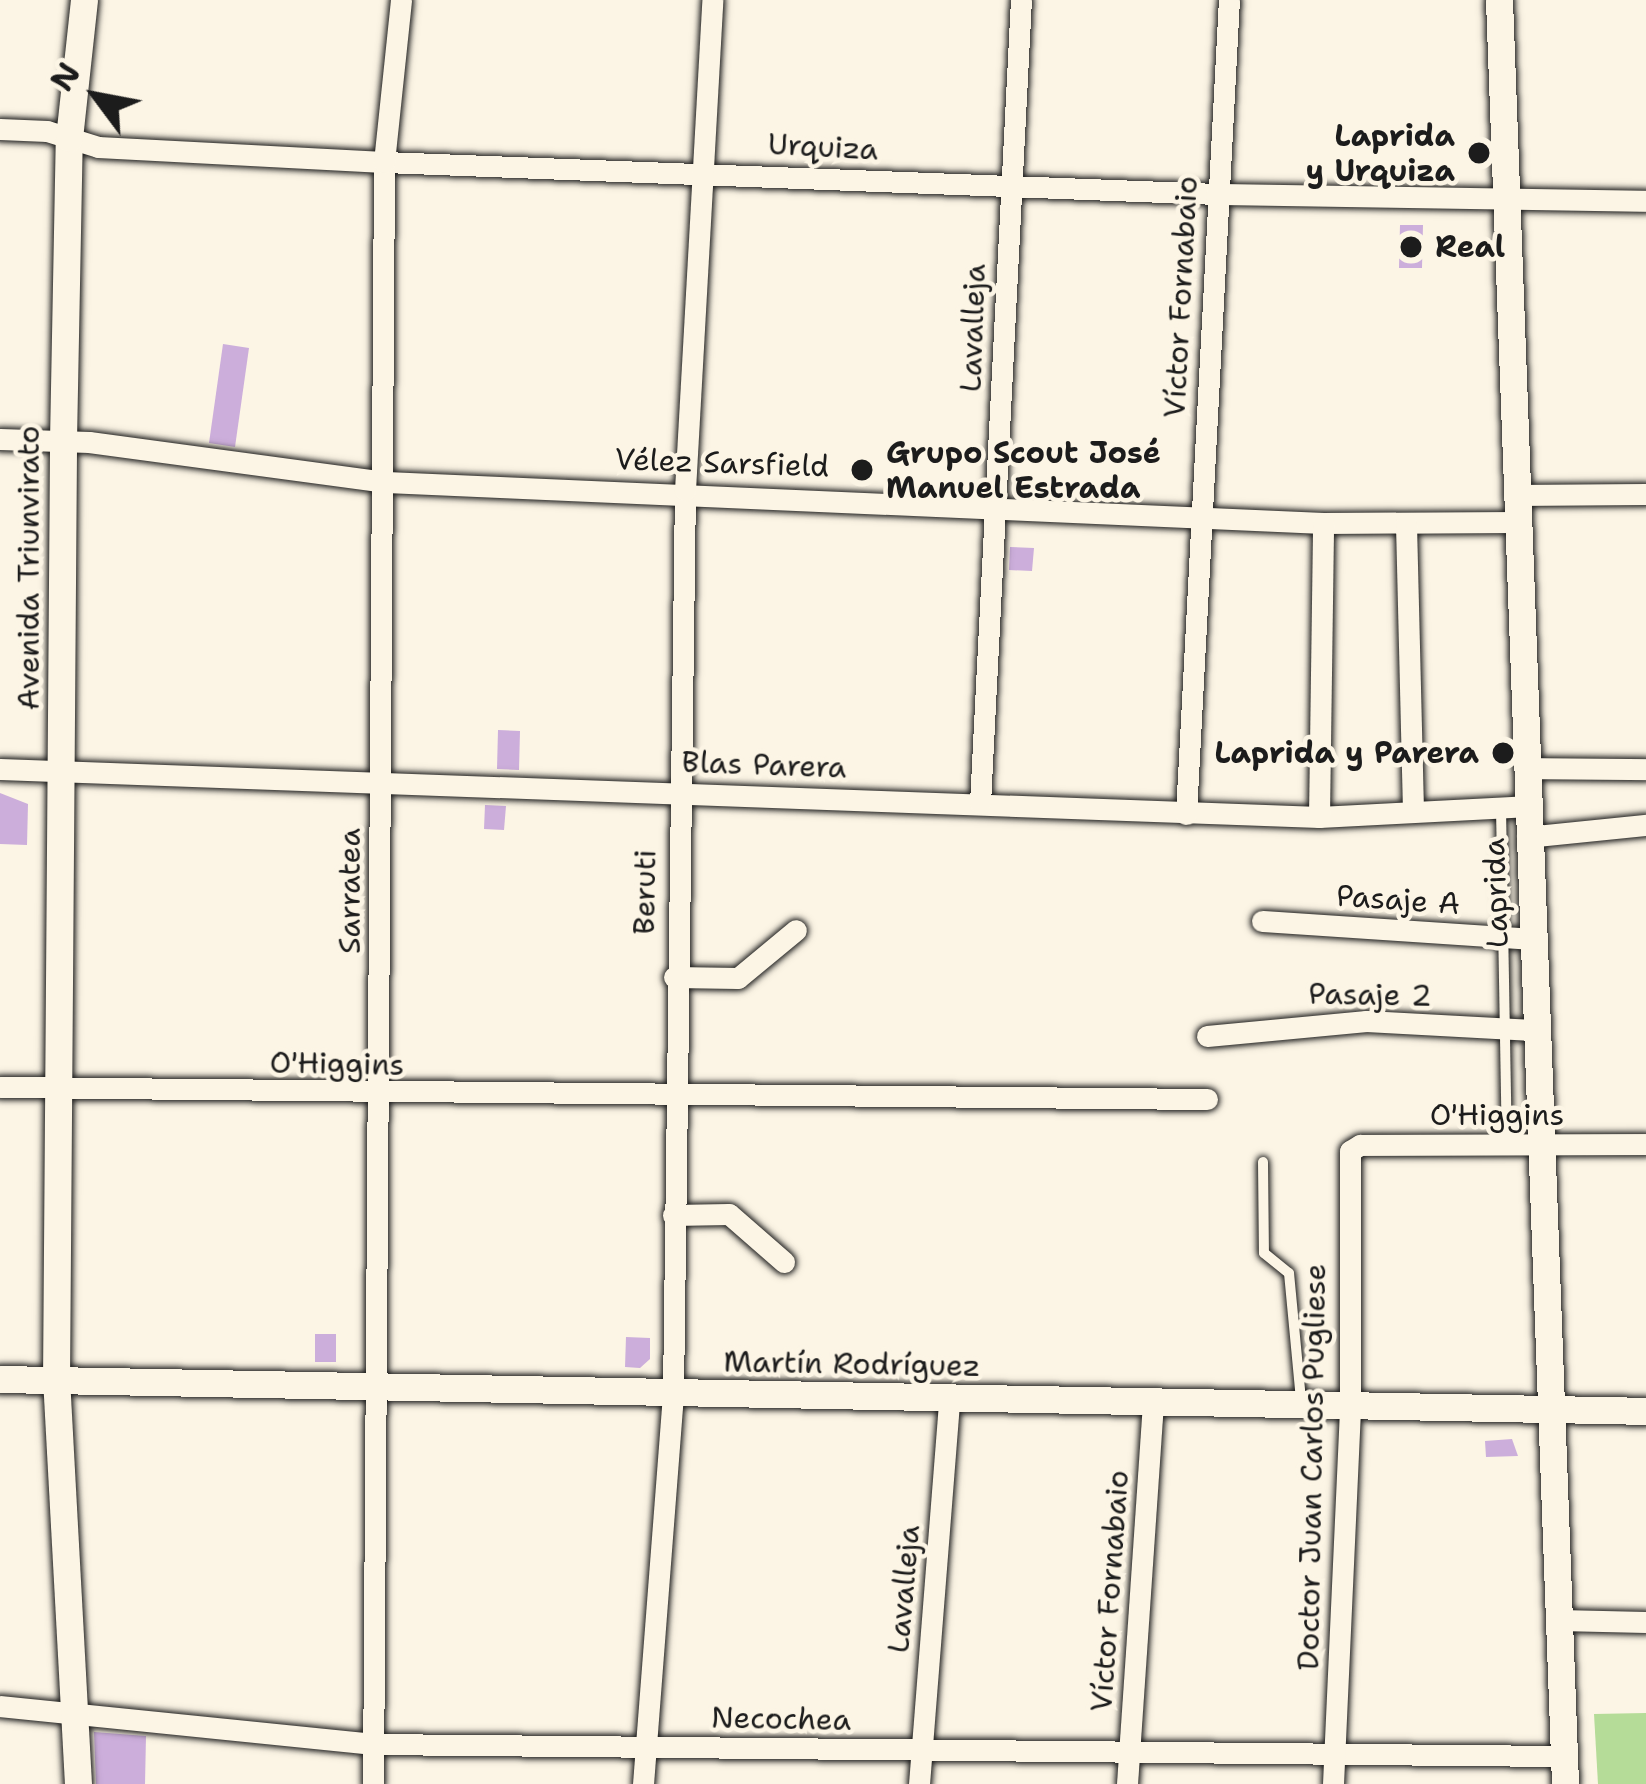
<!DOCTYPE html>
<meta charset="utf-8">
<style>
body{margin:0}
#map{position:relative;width:1646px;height:1784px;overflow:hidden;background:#fcf5e5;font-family:"Shantell Sans",sans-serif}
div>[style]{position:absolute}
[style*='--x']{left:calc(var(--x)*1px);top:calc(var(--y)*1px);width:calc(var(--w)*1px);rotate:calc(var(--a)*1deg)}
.green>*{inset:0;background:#b5dc98}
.building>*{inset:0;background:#ccaedb}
.roads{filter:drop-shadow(0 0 3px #1c1c1c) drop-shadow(0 0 3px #1c1c1c)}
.service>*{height:10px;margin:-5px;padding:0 5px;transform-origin:5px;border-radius:5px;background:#fcf5e5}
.minor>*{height:21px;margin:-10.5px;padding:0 10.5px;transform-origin:10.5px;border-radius:10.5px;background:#fcf5e5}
.tertiary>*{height:27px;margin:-13.5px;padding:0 13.5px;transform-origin:13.5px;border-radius:13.5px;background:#fcf5e5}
.dots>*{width:33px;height:33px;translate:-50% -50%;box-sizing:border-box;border:6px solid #fcf5e5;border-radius:50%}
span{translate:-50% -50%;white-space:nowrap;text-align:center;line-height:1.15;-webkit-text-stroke:9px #fcf5e5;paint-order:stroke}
.poi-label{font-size:30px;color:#1c1c1c;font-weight:700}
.right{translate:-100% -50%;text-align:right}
.left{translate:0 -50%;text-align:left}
.street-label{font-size:30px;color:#1c1c1c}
.north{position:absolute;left:36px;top:36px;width:120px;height:120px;-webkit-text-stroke:9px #fcf5e5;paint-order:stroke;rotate:302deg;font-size:33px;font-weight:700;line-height:48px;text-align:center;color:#1c1c1c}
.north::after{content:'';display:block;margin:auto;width:42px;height:54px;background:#1c1c1c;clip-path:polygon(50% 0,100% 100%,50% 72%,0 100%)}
</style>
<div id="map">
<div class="green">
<i style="clip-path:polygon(1646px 1713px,1646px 1784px,1598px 1784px,1594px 1714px)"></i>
</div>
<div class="building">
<i style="clip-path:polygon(1400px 225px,1423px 225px,1422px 268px,1399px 268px)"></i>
<i style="clip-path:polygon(223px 344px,249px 348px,235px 447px,209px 443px)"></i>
<i style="clip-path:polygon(1010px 547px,1034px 548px,1032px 571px,1009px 570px)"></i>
<i style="clip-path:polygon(498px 730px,520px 731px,519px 770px,497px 769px)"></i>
<i style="clip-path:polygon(0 793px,28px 804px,27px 845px,0 844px)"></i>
<i style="clip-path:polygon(485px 805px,506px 806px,504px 830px,484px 829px)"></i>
<i style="clip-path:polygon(315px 1334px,336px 1334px,336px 1362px,315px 1362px)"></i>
<i style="clip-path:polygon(626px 1337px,650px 1338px,650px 1359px,640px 1368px,625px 1367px)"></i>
<i style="clip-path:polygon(1512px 1439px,1518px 1456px,1486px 1457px,1485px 1441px)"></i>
<i style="clip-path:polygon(94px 1732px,146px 1736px,145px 1784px,96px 1784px)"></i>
</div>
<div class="roads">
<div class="service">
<i style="--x:1501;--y:808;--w:337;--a:89"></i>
<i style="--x:1263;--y:1162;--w:91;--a:89.4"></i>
<i style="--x:1264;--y:1253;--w:32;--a:39"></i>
<i style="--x:1289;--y:1273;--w:129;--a:84.6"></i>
</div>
<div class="minor">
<i style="--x:0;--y:129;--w:47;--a:2.4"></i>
<i style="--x:47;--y:131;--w:53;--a:17.4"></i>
<i style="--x:98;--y:147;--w:286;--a:3"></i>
<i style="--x:384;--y:162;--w:833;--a:2.2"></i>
<i style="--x:1216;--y:194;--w:430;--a:0.9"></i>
<i style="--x:0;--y:439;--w:89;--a:1.9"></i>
<i style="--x:89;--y:442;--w:300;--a:7.7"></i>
<i style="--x:386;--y:482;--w:938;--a:2.51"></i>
<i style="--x:1323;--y:523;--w:193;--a:-0.3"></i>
<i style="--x:1515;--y:495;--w:131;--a:-0.4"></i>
<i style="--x:1406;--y:524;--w:284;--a:88.6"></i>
<i style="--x:1526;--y:768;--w:120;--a:0.5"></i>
<i style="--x:0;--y:769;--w:1320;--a:2.08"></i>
<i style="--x:1319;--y:817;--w:207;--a:-3"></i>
<i style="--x:980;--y:803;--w:804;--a:-87.08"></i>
<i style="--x:1186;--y:814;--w:815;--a:-86.98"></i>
<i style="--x:1319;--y:817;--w:294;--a:-89.2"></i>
<i style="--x:1527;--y:837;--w:120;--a:-5.8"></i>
<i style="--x:1262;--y:921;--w:269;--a:3.8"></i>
<i style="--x:674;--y:977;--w:64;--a:0.9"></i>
<i style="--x:738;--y:978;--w:75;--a:-39.6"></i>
<i style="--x:1207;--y:1036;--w:160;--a:-5.4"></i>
<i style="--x:1366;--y:1021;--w:167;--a:3.1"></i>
<i style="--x:0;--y:1087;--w:1207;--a:0.57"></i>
<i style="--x:673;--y:1215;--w:56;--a:-1"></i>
<i style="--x:729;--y:1214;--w:73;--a:41.1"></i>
<i style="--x:1559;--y:1620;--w:87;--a:1.3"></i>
<i style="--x:0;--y:1706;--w:375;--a:5.8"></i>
<i style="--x:373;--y:1744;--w:1190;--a:0.58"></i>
<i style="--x:373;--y:1784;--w:1622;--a:-89.61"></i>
<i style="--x:384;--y:162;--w:163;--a:-84"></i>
<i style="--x:643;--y:1784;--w:392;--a:-85.6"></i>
<i style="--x:673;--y:1393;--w:903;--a:-89.24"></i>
<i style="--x:685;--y:490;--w:491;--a:-86.8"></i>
<i style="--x:919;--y:1784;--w:386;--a:-85.5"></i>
<i style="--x:1127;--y:1784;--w:382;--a:-86.1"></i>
<i style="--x:1333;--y:1784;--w:378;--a:-87.4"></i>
<i style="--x:1350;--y:1406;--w:255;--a:-90"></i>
<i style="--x:1350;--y:1151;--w:12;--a:-31"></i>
<i style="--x:1360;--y:1145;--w:286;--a:-0.2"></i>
</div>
<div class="tertiary">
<i style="--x:1499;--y:0;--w:1785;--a:87.88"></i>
<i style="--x:0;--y:1379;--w:1646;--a:1.11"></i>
<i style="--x:78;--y:1784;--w:403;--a:-93.1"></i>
<i style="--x:56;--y:1382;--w:942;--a:-89.57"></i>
<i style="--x:63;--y:440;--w:302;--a:-88.9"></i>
<i style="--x:69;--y:138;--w:139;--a:-83.8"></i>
</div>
</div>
<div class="dots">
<i style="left:1479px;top:153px;background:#1c1c1c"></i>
<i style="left:1411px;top:247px;background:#1c1c1c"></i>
<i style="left:862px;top:470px;background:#1c1c1c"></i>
<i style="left:1503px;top:753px;background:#1c1c1c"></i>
</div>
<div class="poi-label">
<span class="right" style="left:1455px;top:153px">Laprida<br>y Urquiza</span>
<span class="left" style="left:1435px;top:247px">Real</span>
<span class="left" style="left:886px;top:470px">Grupo Scout José<br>Manuel Estrada</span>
<span class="right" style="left:1479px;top:753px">Laprida y Parera</span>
</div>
<div class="street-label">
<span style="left:823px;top:147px;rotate:3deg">Urquiza</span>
<span style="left:1181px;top:297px;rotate:-87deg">Víctor Fornabaio</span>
<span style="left:973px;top:328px;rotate:-88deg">Lavalleja</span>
<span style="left:722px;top:463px;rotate:2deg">Vélez Sarsfield</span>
<span style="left:29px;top:568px;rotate:-90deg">Avenida Triunvirato</span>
<span style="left:764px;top:765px;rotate:2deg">Blas Parera</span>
<span style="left:350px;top:891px;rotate:-90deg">Sarratea</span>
<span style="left:645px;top:892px;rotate:-89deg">Beruti</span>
<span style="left:1496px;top:893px;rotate:-92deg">Laprida</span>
<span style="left:1398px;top:900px;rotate:4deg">Pasaje A</span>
<span style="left:1370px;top:995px;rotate:1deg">Pasaje 2</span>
<span style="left:337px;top:1064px;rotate:1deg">O'Higgins</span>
<span style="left:1497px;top:1115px">O'Higgins</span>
<span style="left:852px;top:1364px;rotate:1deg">Martín Rodríguez</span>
<span style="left:1312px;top:1467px;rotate:-89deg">Doctor Juan Carlos Pugliese</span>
<span style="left:904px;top:1589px;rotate:-85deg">Lavalleja</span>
<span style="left:1110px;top:1591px;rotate:-86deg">Víctor Fornabaio</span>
<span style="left:781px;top:1719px;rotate:1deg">Necochea</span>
</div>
<div class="north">N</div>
</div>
